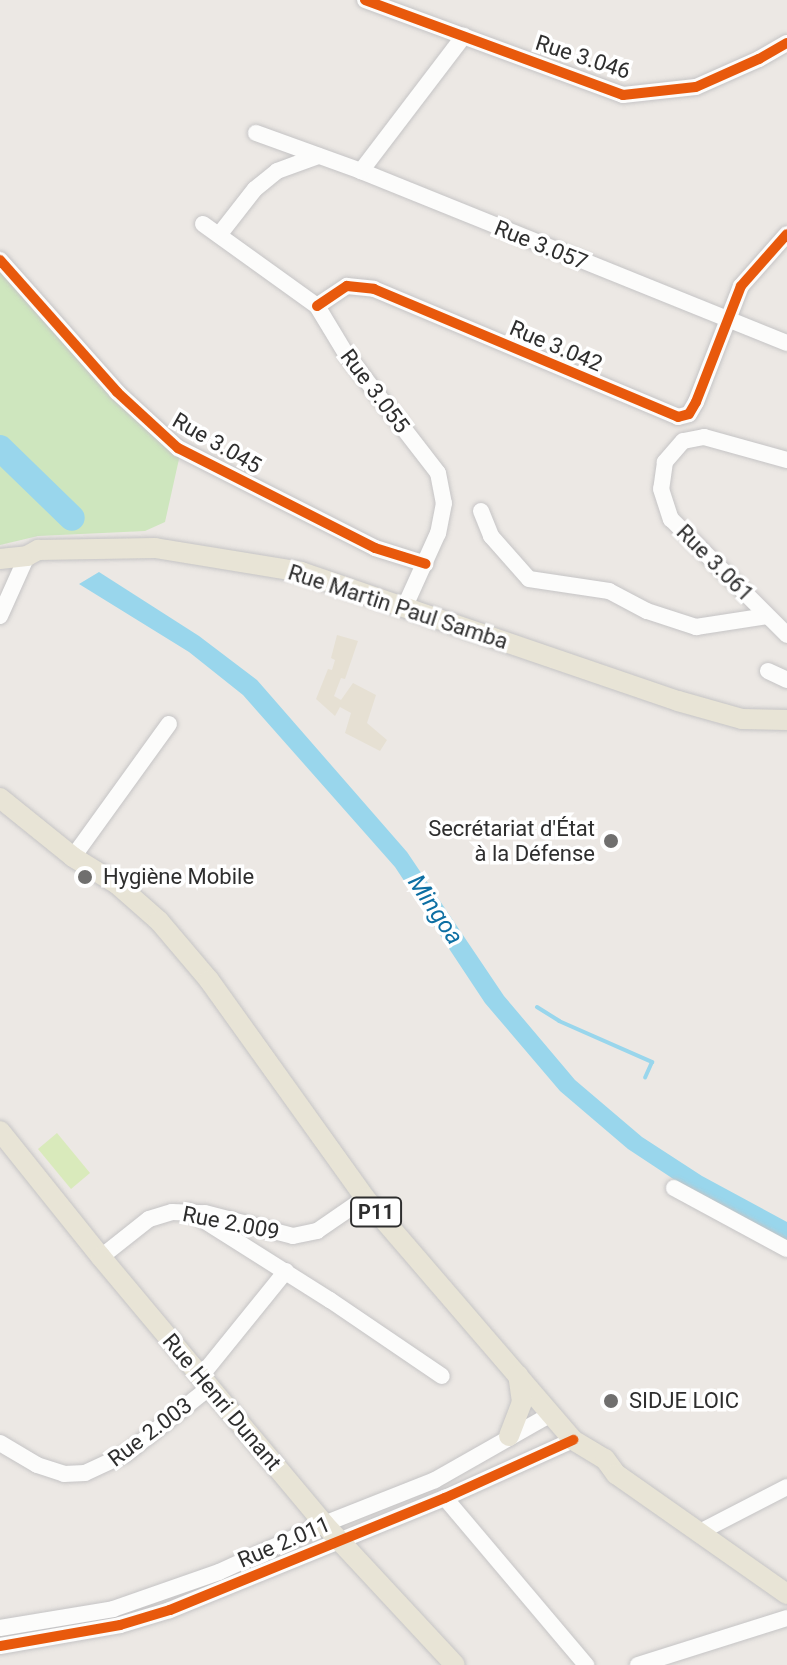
<!DOCTYPE html>
<meta charset="utf-8">
<style>
body{margin:0}
#map{position:relative;width:787px;height:1665px;overflow:hidden;background:#ece8e4;font-family:Roboto,sans-serif}
div>[style]{position:absolute}
[style*='--x']{left:calc(var(--x)*1px);top:calc(var(--y)*1px);width:calc(var(--w)*1px);rotate:calc(var(--a)*1deg)}
.education>*{inset:0;background:#e6e0d3}
.green>*{inset:0;background:#cee6be}
.pitch>*{inset:0;background:#d9eabb}
.water>*{inset:0;background:#99d6ec}
.stream>*{height:4px;margin:-2px;padding:0 2px;transform-origin:2px;border-radius:2px;background:#99d6ec}
.river>*{height:26px;margin:-13px;padding:0 13px;transform-origin:13px;border-radius:13px;background:#99d6ec}
.roads{filter:drop-shadow(0 0 2px #c5c4c5) drop-shadow(0 0 2px #c5c4c5)}
.minor>*{height:16px;margin:-8px;padding:0 8px;transform-origin:8px;border-radius:8px;background:#fcfcfb}
.major>*{height:20px;margin:-10px;padding:0 10px;transform-origin:10px;border-radius:10px;background:#e8e4d6}
.cycleway>*{height:10px;margin:-5px;padding:0 5px;transform-origin:5px;border-radius:5px;background:#e8590c}
.dots>*{width:22px;height:22px;translate:-50% -50%;box-sizing:border-box;border:4px solid #fff;border-radius:50%}
span{translate:-50% -50%;white-space:nowrap;text-align:center;line-height:1.15;-webkit-text-stroke:7px #fff;paint-order:stroke}
.shield-label span{padding:2px 6px;background:#fff;border:2px solid;border-radius:6px;-webkit-text-stroke-width:0}
.shield-label{font-size:20px;color:#2e2e2e;font-weight:700}
.street-label{font-size:22px;color:#2e2e2e}
.poi-label{font-size:22px;color:#2e2e2e}
.right{translate:-100% -50%;text-align:right}
.left{translate:0 -50%;text-align:left}
.water-label{font-size:24px;color:#0d6fa3;font-style:italic}
</style>
<div id="map">
<div class="education">
<i style="clip-path:polygon(337px 635px,358px 641px,345px 679px,341px 678px,334px 696px,341px 700px,353px 683px,376px 695px,367px 723px,387px 740px,380px 751px,345px 733px,351px 713px,340px 707px,335px 716px,316px 699px,328px 669px,332px 670px,335px 660px,331px 658px)"></i>
</div>
<div class="green">
<i style="clip-path:polygon(0 258px,181px 450px,165px 522px,145px 531px,38px 536px,0 545px)"></i>
</div>
<div class="pitch">
<i style="clip-path:polygon(57px 1133px,90px 1173px,71px 1189px,38px 1149px)"></i>
</div>
<div class="water">
<i style="clip-path:polygon(99px 572px,199px 636px,257px 680px,407px 852px,504px 996px,575px 1080px,642px 1137px,702px 1176px,787px 1222px,787px 1241px,684px 1186px,628px 1149px,560px 1091px,485px 1003px,395px 867px,243px 695px,189px 652px,79px 584px)"></i>
</div>
<div class="stream">
<i style="--x:537;--y:1007;--w:26;--a:32"></i>
<i style="--x:559;--y:1021;--w:102;--a:23.8"></i>
<i style="--x:652;--y:1062;--w:17;--a:114"></i>
</div>
<div class="river">
<i style="--x:0;--y:448;--w:100;--a:44.2"></i>
</div>
<div class="roads">
<div class="minor">
<i style="--x:365;--y:0;--w:275;--a:20.2"></i>
<i style="--x:623;--y:95;--w:73;--a:-6.3"></i>
<i style="--x:696;--y:87;--w:69;--a:-24"></i>
<i style="--x:759;--y:59;--w:32;--a:-30"></i>
<i style="--x:256;--y:133;--w:112;--a:19.9"></i>
<i style="--x:361;--y:171;--w:459;--a:22"></i>
<i style="--x:361;--y:171;--w:170;--a:-52.7"></i>
<i style="--x:203;--y:224;--w:140;--a:35.7"></i>
<i style="--x:317;--y:306;--w:56;--a:58.9"></i>
<i style="--x:346;--y:354;--w:150;--a:52.3"></i>
<i style="--x:438;--y:473;--w:31;--a:79"></i>
<i style="--x:444;--y:503;--w:31;--a:101"></i>
<i style="--x:438;--y:533;--w:80;--a:114.3"></i>
<i style="--x:219;--y:235;--w:58;--a:-52"></i>
<i style="--x:255;--y:189;--w:28;--a:-39"></i>
<i style="--x:277;--y:171;--w:44;--a:-20.1"></i>
<i style="--x:0;--y:260;--w:176;--a:48.4"></i>
<i style="--x:117;--y:392;--w:83;--a:42.6"></i>
<i style="--x:178;--y:448;--w:221;--a:26.9"></i>
<i style="--x:375;--y:548;--w:53;--a:17.4"></i>
<i style="--x:317;--y:306;--w:36;--a:-34"></i>
<i style="--x:347;--y:286;--w:27;--a:6"></i>
<i style="--x:374;--y:289;--w:330;--a:22.8"></i>
<i style="--x:678;--y:417;--w:11;--a:-15"></i>
<i style="--x:689;--y:414;--w:14;--a:-60"></i>
<i style="--x:696;--y:402;--w:124;--a:-68.8"></i>
<i style="--x:741;--y:286;--w:69;--a:-48.5"></i>
<i style="--x:787;--y:460;--w:86;--a:-164.5"></i>
<i style="--x:704;--y:437;--w:21;--a:169"></i>
<i style="--x:683;--y:441;--w:28;--a:131"></i>
<i style="--x:665;--y:462;--w:27;--a:98"></i>
<i style="--x:661;--y:489;--w:32;--a:72"></i>
<i style="--x:671;--y:519;--w:164;--a:45"></i>
<i style="--x:481;--y:511;--w:27;--a:68"></i>
<i style="--x:491;--y:536;--w:57;--a:48.5"></i>
<i style="--x:529;--y:579;--w:81;--a:8.5"></i>
<i style="--x:609;--y:591;--w:43;--a:27.8"></i>
<i style="--x:647;--y:611;--w:52;--a:18.1"></i>
<i style="--x:696;--y:627;--w:72;--a:-8.8"></i>
<i style="--x:0;--y:616;--w:66;--a:-65.8"></i>
<i style="--x:768;--y:671;--w:21;--a:25"></i>
<i style="--x:73;--y:857;--w:164;--a:-54.2"></i>
<i style="--x:674;--y:1188;--w:128;--a:28.4"></i>
<i style="--x:189;--y:1211;--w:167;--a:32.3"></i>
<i style="--x:330;--y:1300;--w:135;--a:34.2"></i>
<i style="--x:101;--y:1257;--w:61;--a:-38.4"></i>
<i style="--x:149;--y:1219;--w:24;--a:-17"></i>
<i style="--x:172;--y:1212;--w:33;--a:2"></i>
<i style="--x:205;--y:1213;--w:91;--a:14.6"></i>
<i style="--x:293;--y:1236;--w:25;--a:-12"></i>
<i style="--x:317;--y:1231;--w:58;--a:-34.5"></i>
<i style="--x:201;--y:1376;--w:135;--a:-51"></i>
<i style="--x:0;--y:1443;--w:43;--a:30.7"></i>
<i style="--x:37;--y:1465;--w:28;--a:18"></i>
<i style="--x:64;--y:1474;--w:21;--a:-3"></i>
<i style="--x:85;--y:1473;--w:45;--a:-24.9"></i>
<i style="--x:126;--y:1454;--w:107;--a:-38.6"></i>
<i style="--x:445;--y:1498;--w:219;--a:49.8"></i>
<i style="--x:698;--y:1533;--w:100;--a:-27.3"></i>
<i style="--x:0;--y:1628;--w:115;--a:-9.5"></i>
<i style="--x:113;--y:1609;--w:112;--a:-19.2"></i>
<i style="--x:219;--y:1572;--w:115;--a:-24.6"></i>
<i style="--x:324;--y:1524;--w:119;--a:-21.6"></i>
<i style="--x:435;--y:1480;--w:133;--a:-29.6"></i>
<i style="--x:0;--y:1646;--w:122;--a:-9.9"></i>
<i style="--x:120;--y:1625;--w:52;--a:-16.7"></i>
<i style="--x:170;--y:1610;--w:297;--a:-22.2"></i>
<i style="--x:445;--y:1498;--w:141;--a:-24.4"></i>
<i style="--x:638;--y:1665;--w:156;--a:-17.5"></i>
</div>
<div class="major">
<i style="--x:0;--y:559;--w:27;--a:-6"></i>
<i style="--x:27;--y:556;--w:13;--a:-29"></i>
<i style="--x:38;--y:550;--w:117;--a:-1"></i>
<i style="--x:155;--y:548;--w:148;--a:9.3"></i>
<i style="--x:301;--y:572;--w:398;--a:18.9"></i>
<i style="--x:678;--y:701;--w:66;--a:15.7"></i>
<i style="--x:742;--y:719;--w:45;--a:1.3"></i>
<i style="--x:0;--y:798;--w:94;--a:38.9"></i>
<i style="--x:73;--y:857;--w:52;--a:31.5"></i>
<i style="--x:117;--y:884;--w:56;--a:41.4"></i>
<i style="--x:159;--y:921;--w:77;--a:49.7"></i>
<i style="--x:209;--y:980;--w:268;--a:54.4"></i>
<i style="--x:365;--y:1198;--w:319;--a:49.3"></i>
<i style="--x:573;--y:1440;--w:37;--a:31"></i>
<i style="--x:605;--y:1459;--w:19;--a:54"></i>
<i style="--x:616;--y:1474;--w:209;--a:35.1"></i>
<i style="--x:0;--y:1131;--w:161;--a:51.3"></i>
<i style="--x:101;--y:1257;--w:348;--a:50.1"></i>
<i style="--x:324;--y:1524;--w:192;--a:47.1"></i>
<i style="--x:509;--y:1436;--w:36;--a:-69"></i>
<i style="--x:522;--y:1402;--w:27;--a:-98"></i>
</div>
</div>
<div class="cycleway">
<i style="--x:365;--y:0;--w:275;--a:20.2"></i>
<i style="--x:623;--y:95;--w:73;--a:-6.3"></i>
<i style="--x:696;--y:87;--w:69;--a:-24"></i>
<i style="--x:759;--y:59;--w:32;--a:-30"></i>
<i style="--x:0;--y:260;--w:176;--a:48.4"></i>
<i style="--x:117;--y:392;--w:83;--a:42.6"></i>
<i style="--x:178;--y:448;--w:221;--a:26.9"></i>
<i style="--x:375;--y:548;--w:53;--a:17.4"></i>
<i style="--x:317;--y:306;--w:36;--a:-34"></i>
<i style="--x:347;--y:286;--w:27;--a:6"></i>
<i style="--x:374;--y:289;--w:330;--a:22.8"></i>
<i style="--x:678;--y:417;--w:11;--a:-15"></i>
<i style="--x:689;--y:414;--w:14;--a:-60"></i>
<i style="--x:696;--y:402;--w:124;--a:-68.8"></i>
<i style="--x:741;--y:286;--w:69;--a:-48.5"></i>
<i style="--x:0;--y:1646;--w:122;--a:-9.9"></i>
<i style="--x:120;--y:1625;--w:52;--a:-16.7"></i>
<i style="--x:170;--y:1610;--w:297;--a:-22.2"></i>
<i style="--x:445;--y:1498;--w:141;--a:-24.4"></i>
</div>
<div class="dots">
<i style="left:611px;top:841px;background:#706f6e"></i>
<i style="left:85px;top:877px;background:#706f6e"></i>
<i style="left:611px;top:1401px;background:#706f6e"></i>
</div>
<div class="shield-label">
<span style="left:376px;top:1212px">P11</span>
</div>
<div class="street-label">
<span style="left:583px;top:57px;rotate:18deg">Rue 3.046</span>
<span style="left:541px;top:245px;rotate:22deg">Rue 3.057</span>
<span style="left:556px;top:346px;rotate:23deg">Rue 3.042</span>
<span style="left:375px;top:391px;rotate:53deg">Rue 3.055</span>
<span style="left:217px;top:443px;rotate:30deg">Rue 3.045</span>
<span style="left:715px;top:563px;rotate:45deg">Rue 3.061</span>
<span style="left:398px;top:607px;rotate:18deg">Rue Martin Paul Samba</span>
<span style="left:231px;top:1223px;rotate:11deg">Rue 2.009</span>
<span style="left:222px;top:1402px;rotate:50deg">Rue Henri Dunant</span>
<span style="left:150px;top:1432px;rotate:-37deg">Rue 2.003</span>
<span style="left:284px;top:1542px;rotate:-23deg">Rue 2.011</span>
</div>
<div class="poi-label">
<span class="right" style="left:595px;top:841px">Secrétariat d'État<br>à la Défense</span>
<span class="left" style="left:103px;top:877px">Hygiène Mobile</span>
<span class="left" style="left:629px;top:1401px">SIDJE LOIC</span>
</div>
<div class="water-label">
<span style="left:435px;top:910px;rotate:56deg">Mingoa</span>
</div>
</div>
